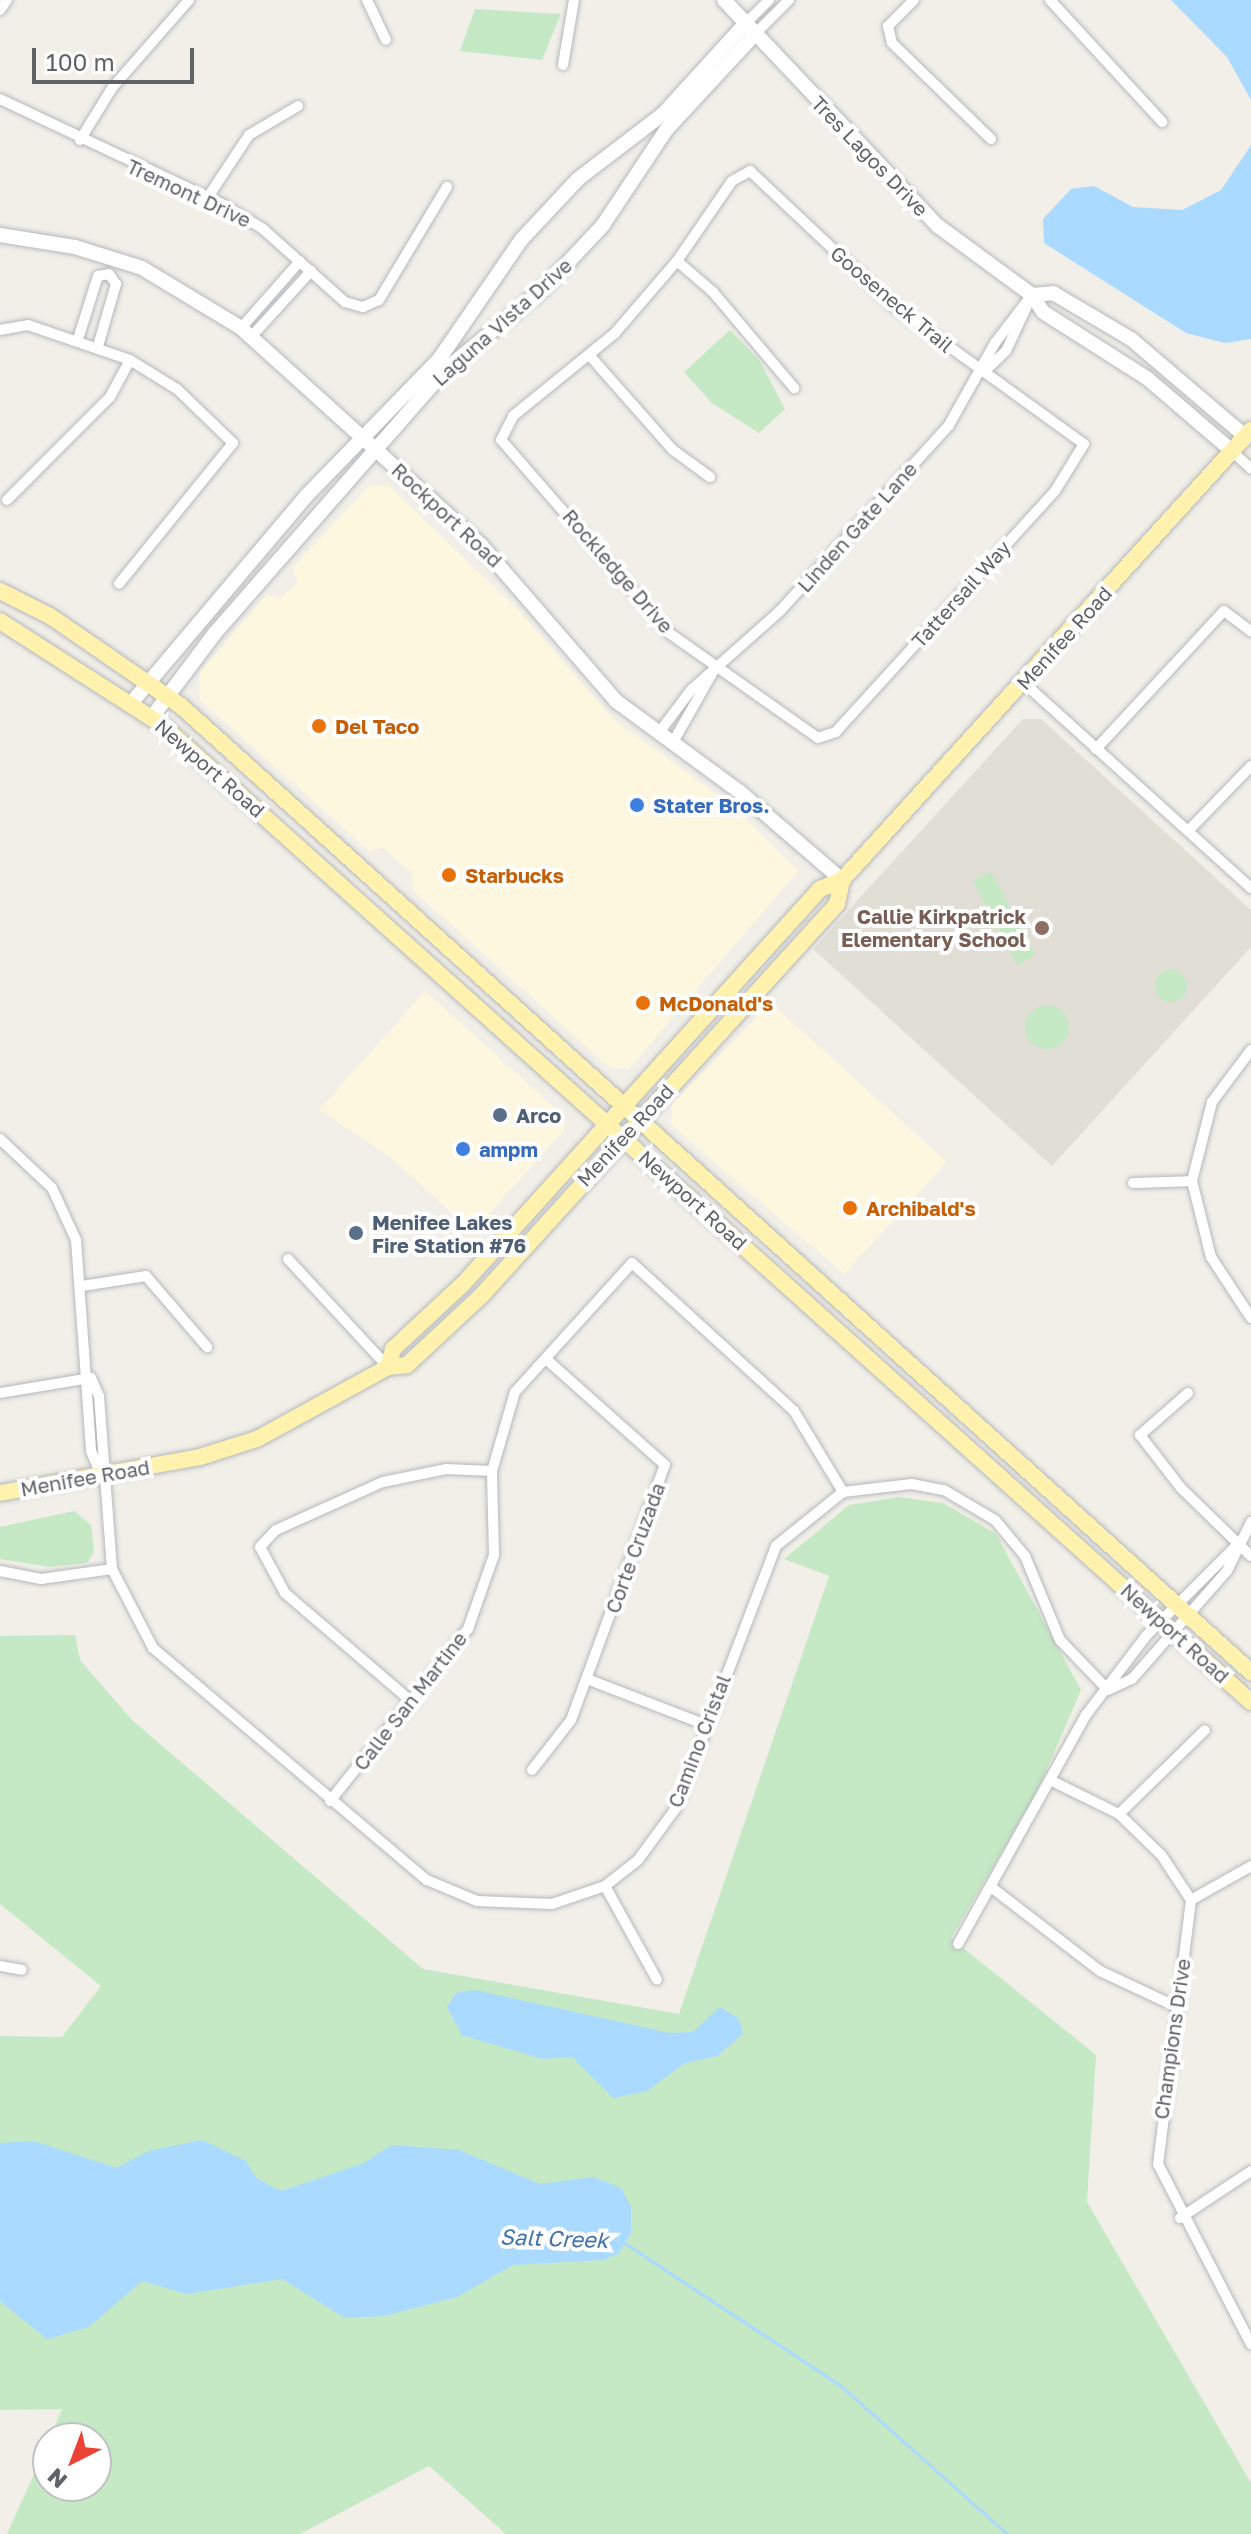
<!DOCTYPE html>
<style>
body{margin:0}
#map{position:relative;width:1251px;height:2534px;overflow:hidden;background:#f1efe8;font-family:"Golos Text",sans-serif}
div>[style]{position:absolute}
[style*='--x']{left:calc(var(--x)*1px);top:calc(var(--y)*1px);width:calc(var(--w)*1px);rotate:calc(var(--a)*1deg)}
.commercial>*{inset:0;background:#fef7e0}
.education>*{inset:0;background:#e1ded6}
.green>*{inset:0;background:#c5e8c5}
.round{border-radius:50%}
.water>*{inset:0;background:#aadaff}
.stream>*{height:3px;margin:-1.5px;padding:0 1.5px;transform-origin:1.5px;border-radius:1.5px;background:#aadaff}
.roads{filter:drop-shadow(0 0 2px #b5b8bc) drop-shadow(0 0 2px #b5b8bc)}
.street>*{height:10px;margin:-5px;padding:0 5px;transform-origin:5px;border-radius:5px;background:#fff}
.secondary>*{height:14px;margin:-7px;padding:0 7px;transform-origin:7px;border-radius:7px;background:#fff}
.primary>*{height:16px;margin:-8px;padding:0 8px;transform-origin:8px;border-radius:8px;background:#fff2af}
.dots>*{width:22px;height:22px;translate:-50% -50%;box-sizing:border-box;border:4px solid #fff;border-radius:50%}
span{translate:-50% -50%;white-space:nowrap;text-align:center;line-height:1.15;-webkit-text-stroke:8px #fff;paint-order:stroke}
.street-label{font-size:20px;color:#5f6368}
.food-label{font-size:20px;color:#c56008;font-weight:700}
.left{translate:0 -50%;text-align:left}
.shop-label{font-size:20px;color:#366cbe;font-weight:700}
.education-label{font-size:20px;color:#785e54;font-weight:700}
.right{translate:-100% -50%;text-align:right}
.service-label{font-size:20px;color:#4e5e75;font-weight:700}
.water-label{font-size:22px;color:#4174aa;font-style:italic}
.north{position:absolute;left:32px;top:2422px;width:80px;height:80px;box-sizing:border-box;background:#fff;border:2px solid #bfc1c3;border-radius:50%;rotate:222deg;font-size:22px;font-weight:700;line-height:32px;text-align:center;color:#5f6368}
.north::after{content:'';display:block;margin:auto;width:28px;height:36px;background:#ea4335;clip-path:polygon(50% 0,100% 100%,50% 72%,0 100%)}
.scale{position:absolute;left:32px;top:48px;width:162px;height:36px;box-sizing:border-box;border:4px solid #5f6368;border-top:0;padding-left:10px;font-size:24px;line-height:28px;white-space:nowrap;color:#5f6368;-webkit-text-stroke:6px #fff;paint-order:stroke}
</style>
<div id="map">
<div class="commercial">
<i style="clip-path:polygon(369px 486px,389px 486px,516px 608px,614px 720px,734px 807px,798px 871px,629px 1069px,610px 1068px,414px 891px,412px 873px,383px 848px,369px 851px,200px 700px,199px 673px,267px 595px,280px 598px,297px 584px,293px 567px)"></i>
<i style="clip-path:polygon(425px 991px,565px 1117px,564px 1130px,473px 1232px,388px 1155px,319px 1110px)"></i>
<i style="clip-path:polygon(771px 1003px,947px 1162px,844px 1274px,671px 1125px,672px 1104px)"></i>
</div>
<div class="education">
<i style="clip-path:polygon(1023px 719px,1041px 719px,1251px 910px,1251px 947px,1052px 1166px,813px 949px)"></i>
</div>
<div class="green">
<i style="clip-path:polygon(475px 9px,561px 14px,542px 60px,460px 51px)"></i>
<i style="clip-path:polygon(730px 330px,760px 361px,785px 409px,759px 433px,712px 403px,684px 372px)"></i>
<i style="clip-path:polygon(991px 871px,1035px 955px,1017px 965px,973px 881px)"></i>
<i class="round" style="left:1155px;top:970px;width:32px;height:32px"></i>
<i class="round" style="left:1025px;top:1005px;width:44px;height:44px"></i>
<i style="clip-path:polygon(899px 1497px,943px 1503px,996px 1534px,1081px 1690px,1037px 1792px,951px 1938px,1096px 2055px,1087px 2202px,1251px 2483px,1251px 2534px,506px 2534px,429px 2466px,300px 2534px,7px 2534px,48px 2443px,48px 2486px,96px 2486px,96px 2438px,50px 2438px,62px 2409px,0 2410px,0 2036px,62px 2037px,101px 1986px,0 1904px,0 1636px,75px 1635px,80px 1660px,132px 1720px,423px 1969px,679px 2014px,829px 1576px,784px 1559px,849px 1505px)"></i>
<i style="clip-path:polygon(74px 1511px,91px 1525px,94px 1552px,87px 1563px,50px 1567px,0 1559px,0 1527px)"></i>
</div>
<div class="water">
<i style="clip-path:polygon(1171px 0,1251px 0,1251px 100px,1227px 57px)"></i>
<i style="clip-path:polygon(1251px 145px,1251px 339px,1225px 343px,1186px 333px,1044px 243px,1043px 219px,1071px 189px,1094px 186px,1133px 207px,1182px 210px,1221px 190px)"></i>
<i style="clip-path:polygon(475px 1990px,670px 2033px,693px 2032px,720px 2007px,739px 2019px,743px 2034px,717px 2056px,685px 2063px,647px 2091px,614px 2098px,572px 2057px,542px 2059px,462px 2035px,447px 2007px,456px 1993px)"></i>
<i style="clip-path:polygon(202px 2140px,246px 2161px,256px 2178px,281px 2191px,364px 2163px,391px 2145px,459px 2150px,540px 2184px,593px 2177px,621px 2188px,631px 2207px,631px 2233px,618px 2254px,602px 2260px,513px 2265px,457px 2297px,384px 2316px,345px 2318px,282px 2279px,187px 2294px,142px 2281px,89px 2327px,47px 2339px,0 2301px,0 2143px,33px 2141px,117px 2168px,148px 2151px)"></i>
</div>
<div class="stream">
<i style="--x:623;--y:2242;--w:260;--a:33.4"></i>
<i style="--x:840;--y:2385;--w:224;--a:41.7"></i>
</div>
<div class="roads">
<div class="street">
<i style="--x:367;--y:0;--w:44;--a:64.6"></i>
<i style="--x:914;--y:0;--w:37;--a:135"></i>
<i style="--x:888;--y:26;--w:17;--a:77"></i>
<i style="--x:892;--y:43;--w:138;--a:44.1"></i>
<i style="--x:1050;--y:0;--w:166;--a:47.4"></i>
<i style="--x:0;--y:10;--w:12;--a:-55"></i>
<i style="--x:745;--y:24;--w:34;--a:-45"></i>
<i style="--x:755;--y:34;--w:48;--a:-45"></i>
<i style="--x:563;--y:65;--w:66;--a:-80.4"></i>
<i style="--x:0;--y:99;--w:248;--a:25.3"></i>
<i style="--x:224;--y:205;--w:46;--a:31.6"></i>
<i style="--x:263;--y:229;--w:110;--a:41.7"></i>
<i style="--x:345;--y:302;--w:19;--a:16"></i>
<i style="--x:363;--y:307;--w:17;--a:-24"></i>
<i style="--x:379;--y:300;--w:132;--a:-59"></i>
<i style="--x:80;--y:140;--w:61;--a:-58.4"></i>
<i style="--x:112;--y:88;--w:117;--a:-48.8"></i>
<i style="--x:750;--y:171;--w:200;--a:43.2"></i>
<i style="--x:896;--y:308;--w:232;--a:35.9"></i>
<i style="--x:1084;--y:444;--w:55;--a:121.7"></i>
<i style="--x:1055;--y:491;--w:326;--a:132.3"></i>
<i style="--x:836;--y:732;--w:19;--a:162"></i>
<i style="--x:818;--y:738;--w:182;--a:-144.8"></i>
<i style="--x:669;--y:633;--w:256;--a:-131"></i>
<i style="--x:501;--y:440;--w:27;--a:-63"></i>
<i style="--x:513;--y:416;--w:132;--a:-39.1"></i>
<i style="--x:615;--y:333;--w:95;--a:-49.3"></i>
<i style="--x:677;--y:261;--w:97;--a:-55.5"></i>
<i style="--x:732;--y:181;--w:21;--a:-29"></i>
<i style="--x:208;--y:197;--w:74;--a:-56.5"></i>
<i style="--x:249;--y:135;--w:57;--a:-30.6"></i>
<i style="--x:677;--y:261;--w:48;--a:40.7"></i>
<i style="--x:713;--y:292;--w:126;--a:49.8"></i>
<i style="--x:241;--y:328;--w:89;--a:-48.6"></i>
<i style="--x:0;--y:330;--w:28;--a:-10"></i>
<i style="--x:28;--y:325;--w:108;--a:18.9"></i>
<i style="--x:130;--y:360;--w:55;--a:31.7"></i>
<i style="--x:177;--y:389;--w:78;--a:44"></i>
<i style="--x:233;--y:443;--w:181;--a:129"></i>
<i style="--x:252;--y:336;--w:88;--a:-47.8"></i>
<i style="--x:78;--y:339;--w:66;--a:-72.4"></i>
<i style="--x:98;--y:276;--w:11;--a:-10"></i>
<i style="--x:98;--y:346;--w:65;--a:-73.8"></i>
<i style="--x:116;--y:284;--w:12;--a:-125"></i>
<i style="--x:590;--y:356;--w:125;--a:48.6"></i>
<i style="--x:673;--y:450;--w:46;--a:36.1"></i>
<i style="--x:984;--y:372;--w:30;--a:-44"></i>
<i style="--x:1006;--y:351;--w:62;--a:-65.1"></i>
<i style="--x:1232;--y:451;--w:26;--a:43"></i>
<i style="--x:7;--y:500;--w:146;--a:-45"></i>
<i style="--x:110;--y:397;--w:42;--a:-61.6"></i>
<i style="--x:1024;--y:683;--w:306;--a:42.1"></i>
<i style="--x:658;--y:734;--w:55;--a:-53.1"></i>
<i style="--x:691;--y:690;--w:119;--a:-41.6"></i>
<i style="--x:780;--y:611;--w:251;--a:-47.7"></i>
<i style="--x:949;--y:425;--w:94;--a:-60.7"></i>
<i style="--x:995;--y:343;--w:61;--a:-52.4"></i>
<i style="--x:672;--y:744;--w:85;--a:-60.4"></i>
<i style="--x:1096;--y:749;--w:188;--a:-47.2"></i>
<i style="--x:1224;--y:611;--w:34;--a:37"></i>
<i style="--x:1188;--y:831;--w:91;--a:-45.9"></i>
<i style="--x:1251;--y:1050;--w:65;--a:126.9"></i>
<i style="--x:1212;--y:1102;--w:81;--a:104.2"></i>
<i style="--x:1192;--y:1181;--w:78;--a:76"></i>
<i style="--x:1211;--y:1257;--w:73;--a:56.7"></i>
<i style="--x:0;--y:1139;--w:71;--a:43.3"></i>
<i style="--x:52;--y:1188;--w:57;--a:65.2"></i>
<i style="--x:76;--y:1240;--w:212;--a:85.9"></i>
<i style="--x:91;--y:1451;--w:25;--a:67"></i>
<i style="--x:1133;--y:1183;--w:59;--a:-1.9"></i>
<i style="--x:288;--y:1259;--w:147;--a:47.2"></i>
<i style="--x:82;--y:1286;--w:65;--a:-8.9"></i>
<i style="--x:146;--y:1276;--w:94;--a:49.3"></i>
<i style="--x:91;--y:1378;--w:20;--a:66"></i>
<i style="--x:99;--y:1396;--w:173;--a:85.7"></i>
<i style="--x:112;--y:1569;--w:89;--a:62.6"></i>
<i style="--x:153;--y:1648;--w:359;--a:40.3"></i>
<i style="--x:427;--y:1880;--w:54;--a:22.8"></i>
<i style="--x:477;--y:1901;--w:75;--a:2.3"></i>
<i style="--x:552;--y:1904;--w:56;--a:-18.8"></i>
<i style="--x:605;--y:1886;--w:42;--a:-38.2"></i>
<i style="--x:638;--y:1860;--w:64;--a:-53.8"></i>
<i style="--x:676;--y:1808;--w:280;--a:-69.1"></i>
<i style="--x:776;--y:1546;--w:86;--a:-38.9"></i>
<i style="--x:843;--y:1492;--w:69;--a:-6.6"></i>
<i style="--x:912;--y:1484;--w:33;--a:11"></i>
<i style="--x:944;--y:1490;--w:59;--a:30.5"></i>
<i style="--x:995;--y:1520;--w:47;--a:50.2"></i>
<i style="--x:1025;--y:1556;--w:91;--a:67.4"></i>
<i style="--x:1060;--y:1640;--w:69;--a:46.2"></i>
<i style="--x:0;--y:1393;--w:92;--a:-9.4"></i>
<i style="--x:1188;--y:1393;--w:64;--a:138.8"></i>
<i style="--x:1140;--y:1435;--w:67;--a:52.3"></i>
<i style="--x:1181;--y:1488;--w:98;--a:44.2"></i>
<i style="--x:0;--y:1571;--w:42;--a:11"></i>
<i style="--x:41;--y:1579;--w:72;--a:-8"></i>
<i style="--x:587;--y:1679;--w:128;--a:21.1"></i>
<i style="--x:1108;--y:1690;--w:26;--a:-25"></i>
<i style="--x:1132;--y:1679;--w:144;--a:-48.7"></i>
<i style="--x:1227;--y:1571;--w:55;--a:-63.9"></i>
<i style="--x:412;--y:1702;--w:167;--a:-139.4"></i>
<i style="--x:285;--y:1593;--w:52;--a:-118.5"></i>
<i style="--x:260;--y:1547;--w:23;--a:-47"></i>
<i style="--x:276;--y:1530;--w:117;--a:-24.2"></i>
<i style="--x:383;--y:1482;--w:64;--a:-11.7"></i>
<i style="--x:446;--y:1469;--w:46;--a:2.5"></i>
<i style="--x:532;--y:1770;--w:63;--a:-52"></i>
<i style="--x:571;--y:1720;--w:272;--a:-69.8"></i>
<i style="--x:665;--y:1465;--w:159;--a:-138.3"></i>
<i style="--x:1052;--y:1781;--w:75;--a:26.2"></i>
<i style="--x:1119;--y:1814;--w:60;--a:44.3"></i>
<i style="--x:1162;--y:1856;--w:53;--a:56.6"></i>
<i style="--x:1191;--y:1900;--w:266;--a:97.1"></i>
<i style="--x:1158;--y:2164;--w:203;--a:62.7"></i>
<i style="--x:330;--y:1801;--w:221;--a:-51.3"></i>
<i style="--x:468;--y:1629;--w:78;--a:-70.6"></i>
<i style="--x:494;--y:1555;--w:84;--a:-91.4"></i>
<i style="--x:492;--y:1471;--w:82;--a:-73.8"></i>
<i style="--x:515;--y:1392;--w:174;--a:-47.8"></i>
<i style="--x:632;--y:1263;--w:219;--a:42.4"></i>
<i style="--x:794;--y:1411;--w:95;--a:58.8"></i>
<i style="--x:1119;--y:1814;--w:120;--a:-44.3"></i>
<i style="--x:605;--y:1886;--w:107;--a:61"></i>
<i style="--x:991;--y:1887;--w:138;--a:37.6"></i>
<i style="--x:1100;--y:1971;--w:85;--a:25.1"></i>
<i style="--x:1191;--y:1900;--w:69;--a:-29.5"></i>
<i style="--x:958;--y:1944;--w:262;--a:-60.8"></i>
<i style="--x:1086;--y:1715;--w:99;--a:-52.8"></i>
<i style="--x:1146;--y:1636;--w:129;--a:-45"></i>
<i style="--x:0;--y:1966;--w:22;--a:10"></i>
<i style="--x:1180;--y:2218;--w:85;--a:-33.5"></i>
</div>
<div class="secondary">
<i style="--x:724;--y:0;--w:311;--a:46.6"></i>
<i style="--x:938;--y:226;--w:117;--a:36.3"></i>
<i style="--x:1032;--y:295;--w:20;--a:57"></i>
<i style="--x:1043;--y:312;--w:125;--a:32.5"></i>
<i style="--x:1148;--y:379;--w:111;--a:40.6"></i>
<i style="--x:0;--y:235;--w:76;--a:9.1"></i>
<i style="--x:75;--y:247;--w:70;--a:17.4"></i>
<i style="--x:142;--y:268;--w:116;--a:31.2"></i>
<i style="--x:241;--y:328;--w:324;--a:42.1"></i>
<i style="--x:481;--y:545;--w:206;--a:49.1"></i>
<i style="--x:616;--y:701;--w:154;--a:36.3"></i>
<i style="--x:740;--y:792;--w:135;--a:40.8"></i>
<i style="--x:1032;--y:295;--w:21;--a:-5"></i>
<i style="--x:1053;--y:293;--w:91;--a:30.5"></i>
<i style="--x:1131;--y:339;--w:150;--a:40.4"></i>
<i style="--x:133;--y:701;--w:270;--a:-49.8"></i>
<i style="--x:307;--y:495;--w:191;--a:-45.8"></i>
<i style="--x:440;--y:358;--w:143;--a:-55.5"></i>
<i style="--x:521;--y:240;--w:83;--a:-46.9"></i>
<i style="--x:578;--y:179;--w:107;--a:-37.4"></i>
<i style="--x:663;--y:114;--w:122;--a:-47.7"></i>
<i style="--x:152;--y:717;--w:105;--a:-53.1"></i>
<i style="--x:215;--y:633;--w:348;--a:-48.8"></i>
<i style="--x:444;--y:371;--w:129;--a:-39.6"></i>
<i style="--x:543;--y:289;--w:88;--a:-46.8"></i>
<i style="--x:603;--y:225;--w:114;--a:-56.4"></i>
<i style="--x:666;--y:130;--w:131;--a:-47.2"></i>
</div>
<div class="primary">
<i style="--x:0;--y:591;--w:56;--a:26.6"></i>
<i style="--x:50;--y:616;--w:159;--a:34.5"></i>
<i style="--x:181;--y:706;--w:1442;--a:42.08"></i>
<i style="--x:0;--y:621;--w:193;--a:32.7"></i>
<i style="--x:162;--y:725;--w:1463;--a:41.9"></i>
<i style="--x:388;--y:1367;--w:19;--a:-74"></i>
<i style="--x:393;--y:1349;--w:96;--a:-42.9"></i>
<i style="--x:463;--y:1284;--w:532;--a:-47.89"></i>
<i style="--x:820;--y:889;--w:24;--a:-22"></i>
<i style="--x:842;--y:880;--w:608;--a:-47.73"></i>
<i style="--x:0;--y:1493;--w:203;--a:-10.2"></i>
<i style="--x:200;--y:1457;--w:60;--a:-17.5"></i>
<i style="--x:257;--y:1439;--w:149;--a:-28.8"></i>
<i style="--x:388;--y:1367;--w:19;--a:-6"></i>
<i style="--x:407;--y:1365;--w:103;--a:-43"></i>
<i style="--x:482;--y:1295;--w:528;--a:-47.76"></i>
<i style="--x:837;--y:904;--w:25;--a:-78"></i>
</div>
</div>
<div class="dots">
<i style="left:319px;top:726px;background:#e8710a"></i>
<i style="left:637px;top:805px;background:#3f7fe0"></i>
<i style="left:449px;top:875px;background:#e8710a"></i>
<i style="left:1042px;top:928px;background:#8d6e63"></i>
<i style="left:643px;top:1003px;background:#e8710a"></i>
<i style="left:500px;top:1115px;background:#5c6f8a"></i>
<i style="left:463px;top:1149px;background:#3f7fe0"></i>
<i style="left:850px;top:1208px;background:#e8710a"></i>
<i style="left:356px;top:1233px;background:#5c6f8a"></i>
</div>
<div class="street-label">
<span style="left:870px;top:156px;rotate:46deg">Tres Lagos Drive</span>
<span style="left:189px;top:193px;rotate:25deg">Tremont Drive</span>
<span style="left:892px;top:299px;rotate:40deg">Gooseneck Trail</span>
<span style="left:502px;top:322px;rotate:-42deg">Laguna Vista Drive</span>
<span style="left:447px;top:515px;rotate:43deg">Rockport Road</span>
<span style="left:857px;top:527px;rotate:-48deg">Linden Gate Lane</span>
<span style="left:618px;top:571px;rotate:49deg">Rockledge Drive</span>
<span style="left:961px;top:594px;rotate:-48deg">Tattersail Way</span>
<span style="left:1064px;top:638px;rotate:-48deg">Menifee Road</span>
<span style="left:210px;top:768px;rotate:41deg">Newport Road</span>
<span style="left:625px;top:1135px;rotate:-47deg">Menifee Road</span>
<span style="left:693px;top:1200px;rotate:42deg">Newport Road</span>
<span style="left:85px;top:1478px;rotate:-10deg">Menifee Road</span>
<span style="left:635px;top:1548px;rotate:-70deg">Corte Cruzada</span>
<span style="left:1175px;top:1633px;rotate:42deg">Newport Road</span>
<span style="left:410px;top:1701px;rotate:-52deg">Calle San Martine</span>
<span style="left:699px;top:1741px;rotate:-69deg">Camino Cristal</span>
<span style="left:1172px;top:2039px;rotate:-82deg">Champions Drive</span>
</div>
<div class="food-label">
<span class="left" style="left:335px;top:726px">Del Taco</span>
<span class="left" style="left:465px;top:875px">Starbucks</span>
<span class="left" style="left:659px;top:1003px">McDonald's</span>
<span class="left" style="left:866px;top:1208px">Archibald's</span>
</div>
<div class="shop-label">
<span class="left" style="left:653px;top:805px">Stater Bros.</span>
<span class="left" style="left:479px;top:1149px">ampm</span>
</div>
<div class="education-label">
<span class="right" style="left:1026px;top:928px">Callie Kirkpatrick<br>Elementary School</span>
</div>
<div class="service-label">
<span class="left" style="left:516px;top:1115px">Arco</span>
<span class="left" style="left:372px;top:1234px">Menifee Lakes<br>Fire Station #76</span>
</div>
<div class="water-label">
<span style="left:554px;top:2238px;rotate:2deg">Salt Creek</span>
</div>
<div class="north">N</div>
<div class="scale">100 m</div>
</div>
